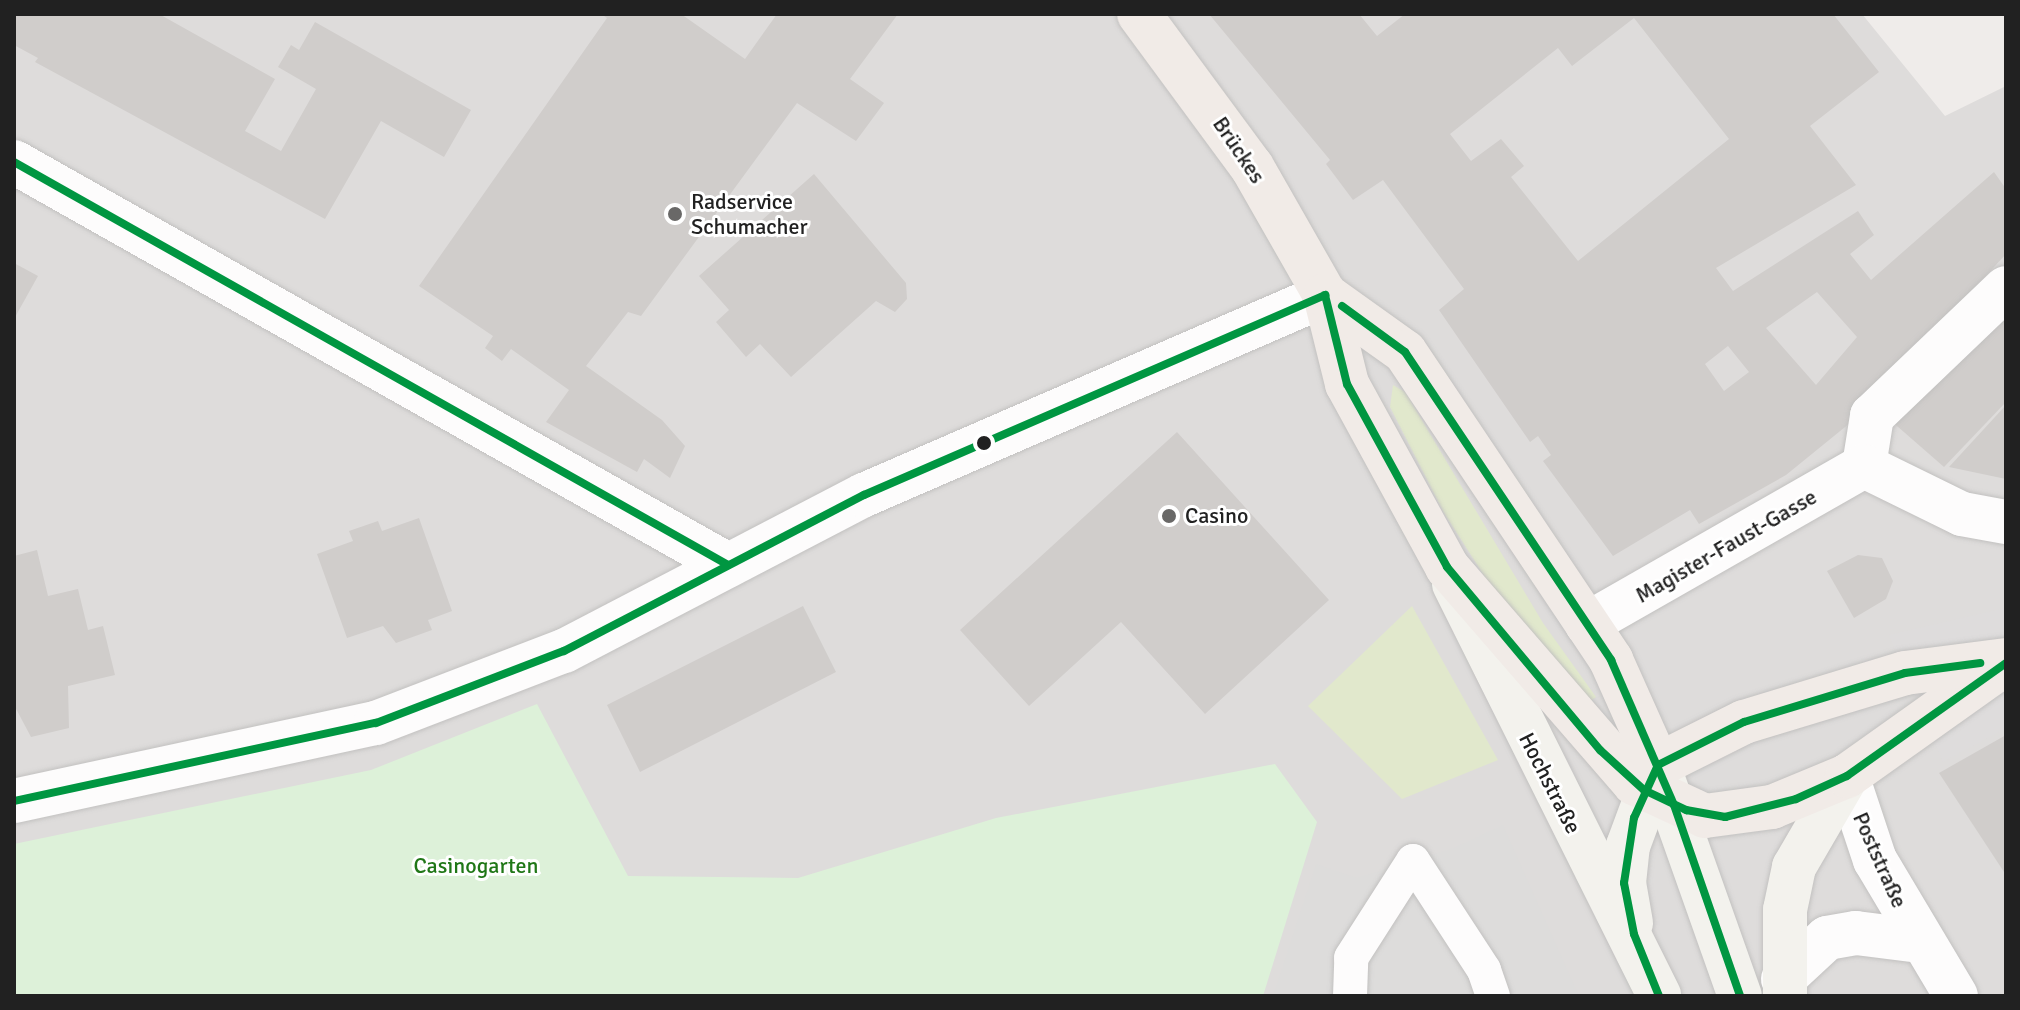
<!DOCTYPE html>
<meta charset="utf-8">
<style>
body{margin:0}
#map{position:relative;width:2020px;height:1010px;overflow:hidden;background:#efecea;font-family:Signika,sans-serif}
div>[style]{position:absolute}
[style*='--x']{left:calc(var(--x)*1px);top:calc(var(--y)*1px);width:calc(var(--w)*1px);rotate:calc(var(--a)*1deg)}
.residential>*{inset:0;background:#dedcdb}
.religious>*{inset:0;background:#dddcdb}
.grass>*{inset:0;background:#e1e8cc}
.park>*{inset:0;background:#ddf1d9}
.pier>*{inset:0;background:#dedcdc}
.building>*{inset:0;background:#d0cdcb}
.roads{filter:drop-shadow(0 0 2px #c2c1c0) drop-shadow(0 0 2px #c2c1c0)}
.lane>*{height:34px;margin:-17px;padding:0 17px;transform-origin:17px;border-radius:17px;background:#fdfcfc}
.street>*{height:44px;margin:-22px;padding:0 22px;transform-origin:22px;border-radius:22px;background:#fdfcfc}
.secondary>*{height:44px;margin:-22px;padding:0 22px;transform-origin:22px;border-radius:22px;background:#f3f2ed}
.primary>*{height:44px;margin:-22px;padding:0 22px;transform-origin:22px;border-radius:22px;background:#f1ebe7}
.bus-1>*{height:8px;margin:-4px;padding:0 4px;transform-origin:4px;border-radius:4px;background:#009641}
.dots>*{width:22px;height:22px;translate:-50% -50%;box-sizing:border-box;border:4px solid #fff;border-radius:50%}
span{translate:-50% -50%;white-space:nowrap;text-align:center;line-height:1.15;-webkit-text-stroke:6px #fff;paint-order:stroke}
.street-label{font-size:22px;color:#212121}
.poi-label{font-size:22px;color:#212121}
.left{translate:0 -50%;text-align:left}
.park-label{font-size:22px;color:#207717}
.frame{position:absolute;inset:0;border:16px solid #212121;pointer-events:none}
</style>
<div id="map">
<div class="residential">
<i style="clip-path:polygon(14px 14px,1862px 14px,1945px 116px,2006px 86px,2006px 996px,14px 996px)"></i>
</div>
<div class="religious">
<i style="clip-path:polygon(1503px 825px,1579px 996px,1273px 996px,1316px 864px,1357px 878px,1454px 848px)"></i>
</div>
<div class="grass">
<i style="clip-path:polygon(1393px 385px,1405px 392px,1543px 623px,1596px 697px,1580px 708px,1506px 610px,1444px 513px,1390px 407px)"></i>
<i style="clip-path:polygon(1412px 606px,1498px 760px,1402px 799px,1308px 706px)"></i>
</div>
<div class="park">
<i style="clip-path:polygon(537px 704px,628px 876px,798px 878px,996px 818px,1275px 764px,1317px 822px,1263px 996px,14px 996px,14px 844px,371px 770px)"></i>
</div>
<div class="pier">
<i style="clip-path:polygon(2006px 608px,2006px 728px,1943px 762px,1889px 635px)"></i>
</div>
<div class="building">
<i style="clip-path:polygon(14px 14px,159px 14px,275px 79px,245px 131px,281px 151px,316px 89px,278px 67px,291px 45px,299px 50px,315px 22px,471px 110px,444px 157px,381px 121px,325px 219px,35px 62px,38px 58px,14px 45px)"></i>
<i style="clip-path:polygon(601px 14px,681px 14px,745px 59px,777px 14px,898px 14px,850px 79px,884px 103px,856px 141px,797px 103px,641px 316px,628px 312px,586px 366px,662px 420px,685px 446px,670px 478px,644px 459px,637px 472px,546px 422px,569px 390px,511px 349px,502px 361px,485px 348px,493px 336px,419px 286px,607px 18px)"></i>
<i style="clip-path:polygon(evenodd,1209px 14px,1359px 14px,1377px 36px,1405px 14px,1833px 14px,1879px 72px,1810px 126px,1856px 185px,1716px 268px,1733px 291px,1858px 211px,1874px 235px,1850px 254px,1871px 280px,1994px 172px,2006px 189px,2006px 254px,1850px 423px,1786px 475px,1699px 524px,1690px 510px,1613px 556px,1543px 461px,1551px 455px,1538px 436px,1530px 442px,1439px 310px,1464px 289px,1383px 180px,1353px 200px,1326px 164px,1330px 160px,1209px 14px,1634px 18px,1729px 139px,1578px 261px,1511px 177px,1524px 166px,1501px 139px,1471px 161px,1450px 134px,1558px 48px,1572px 66px,1634px 18px,1209px 14px,1817px 292px,1857px 337px,1816px 385px,1766px 328px,1817px 292px,1209px 14px,1728px 346px,1749px 372px,1724px 391px,1705px 364px,1728px 346px)"></i>
<i style="clip-path:polygon(814px 174px,906px 283px,907px 299px,895px 312px,876px 301px,791px 377px,760px 344px,746px 357px,716px 322px,729px 310px,699px 276px)"></i>
<i style="clip-path:polygon(14px 263px,38px 276px,14px 319px)"></i>
<i style="clip-path:polygon(2006px 299px,2006px 402px,1944px 467px,1889px 419px)"></i>
<i style="clip-path:polygon(2006px 405px,2006px 479px,1949px 467px)"></i>
<i style="clip-path:polygon(1177px 432px,1329px 600px,1205px 714px,1121px 622px,1029px 706px,960px 630px)"></i>
<i style="clip-path:polygon(419px 518px,452px 611px,428px 620px,432px 630px,396px 643px,383px 626px,347px 638px,317px 554px,353px 541px,349px 531px,378px 521px,382px 531px)"></i>
<i style="clip-path:polygon(37px 550px,48px 596px,78px 589px,88px 630px,103px 626px,115px 675px,68px 686px,69px 728px,31px 737px,14px 705px,14px 556px)"></i>
<i style="clip-path:polygon(1858px 555px,1882px 558px,1893px 581px,1886px 599px,1854px 618px,1827px 571px)"></i>
<i style="clip-path:polygon(803px 606px,836px 672px,640px 772px,607px 705px)"></i>
<i style="clip-path:polygon(2006px 735px,2006px 875px,1939px 773px)"></i>
</div>
<div class="roads">
<div class="lane">
<i style="--x:1350;--y:996;--w:38;--a:-88"></i>
<i style="--x:1351;--y:958;--w:115;--a:-57.4"></i>
<i style="--x:1413;--y:861;--w:130;--a:56.9"></i>
<i style="--x:1484;--y:970;--w:28;--a:71"></i>
</div>
<div class="street">
<i style="--x:14;--y:162;--w:820;--a:29.44"></i>
<i style="--x:1864;--y:466;--w:51;--a:-80.9"></i>
<i style="--x:1872;--y:416;--w:185;--a:-43.7"></i>
<i style="--x:1587;--y:624;--w:319;--a:-29.7"></i>
<i style="--x:1864;--y:466;--w:109;--a:26.1"></i>
<i style="--x:1962;--y:514;--w:45;--a:10.3"></i>
<i style="--x:1847;--y:776;--w:89;--a:71.6"></i>
<i style="--x:1875;--y:860;--w:158;--a:59.2"></i>
<i style="--x:14;--y:801;--w:370;--a:-12.2"></i>
<i style="--x:376;--y:723;--w:201;--a:-21"></i>
<i style="--x:564;--y:651;--w:338;--a:-27.5"></i>
<i style="--x:864;--y:495;--w:503;--a:-23.45"></i>
<i style="--x:1783;--y:979;--w:60;--a:-43"></i>
<i style="--x:1827;--y:938;--w:29;--a:-10"></i>
<i style="--x:1856;--y:933;--w:64;--a:7.2"></i>
</div>
<div class="secondary">
<i style="--x:1454;--y:584;--w:460;--a:63.5"></i>
<i style="--x:1662;--y:776;--w:233;--a:70.5"></i>
<i style="--x:1631;--y:923;--w:41;--a:-99.9"></i>
<i style="--x:1624;--y:883;--w:37;--a:-84"></i>
<i style="--x:1628;--y:846;--w:86;--a:-69.7"></i>
<i style="--x:1785;--y:996;--w:86;--a:-90"></i>
<i style="--x:1785;--y:910;--w:44;--a:-78.2"></i>
<i style="--x:1794;--y:867;--w:105;--a:-59.8"></i>
</div>
<div class="primary">
<i style="--x:1139;--y:14;--w:190;--a:53.6"></i>
<i style="--x:1252;--y:167;--w:147;--a:60.3"></i>
<i style="--x:1325;--y:295;--w:92;--a:76.1"></i>
<i style="--x:1347;--y:384;--w:209;--a:61.3"></i>
<i style="--x:1447;--y:567;--w:286;--a:49.1"></i>
<i style="--x:1634;--y:783;--w:78;--a:24.9"></i>
<i style="--x:1705;--y:816;--w:68;--a:-7.7"></i>
<i style="--x:1772;--y:807;--w:81;--a:-22.5"></i>
<i style="--x:1847;--y:776;--w:195;--a:-35.4"></i>
<i style="--x:1325;--y:295;--w:98;--a:35.5"></i>
<i style="--x:1405;--y:352;--w:371;--a:56.2"></i>
<i style="--x:1611;--y:660;--w:115;--a:65.9"></i>
<i style="--x:1658;--y:765;--w:96;--a:-26.6"></i>
<i style="--x:1744;--y:722;--w:168;--a:-16.9"></i>
<i style="--x:1905;--y:673;--w:102;--a:-7.3"></i>
</div>
</div>
<div class="bus-1">
<i style="--x:14;--y:162;--w:820;--a:29.44"></i>
<i style="--x:1325;--y:295;--w:92;--a:76.1"></i>
<i style="--x:1347;--y:384;--w:209;--a:61.3"></i>
<i style="--x:1447;--y:567;--w:239;--a:50.1"></i>
<i style="--x:1600;--y:750;--w:59;--a:42.3"></i>
<i style="--x:1644;--y:790;--w:47;--a:25.5"></i>
<i style="--x:1686;--y:810;--w:40;--a:10"></i>
<i style="--x:1725;--y:817;--w:73;--a:-14.2"></i>
<i style="--x:1796;--y:799;--w:56;--a:-24.3"></i>
<i style="--x:1847;--y:776;--w:195;--a:-35.4"></i>
<i style="--x:1342;--y:306;--w:78;--a:36.1"></i>
<i style="--x:1405;--y:352;--w:371;--a:56.2"></i>
<i style="--x:1611;--y:660;--w:158;--a:66.5"></i>
<i style="--x:1674;--y:805;--w:202;--a:70.9"></i>
<i style="--x:14;--y:801;--w:370;--a:-12.2"></i>
<i style="--x:376;--y:723;--w:201;--a:-21"></i>
<i style="--x:564;--y:651;--w:338;--a:-27.5"></i>
<i style="--x:864;--y:495;--w:503;--a:-23.45"></i>
<i style="--x:1659;--y:996;--w:67;--a:-112"></i>
<i style="--x:1634;--y:934;--w:52;--a:-101.1"></i>
<i style="--x:1624;--y:883;--w:66;--a:-81.3"></i>
<i style="--x:1634;--y:818;--w:58;--a:-65.6"></i>
<i style="--x:1658;--y:765;--w:96;--a:-26.6"></i>
<i style="--x:1744;--y:722;--w:168;--a:-16.9"></i>
<i style="--x:1905;--y:673;--w:76;--a:-7.6"></i>
</div>
<div class="dots">
<i style="left:675px;top:214px;background:#696867"></i>
<i style="left:984px;top:443px;background:#212121"></i>
<i style="left:1169px;top:516px;background:#696867"></i>
</div>
<div class="street-label">
<span style="left:1239px;top:150px;rotate:56deg">Brückes</span>
<span style="left:1726px;top:546px;rotate:-30deg">Magister-Faust-Gasse</span>
<span style="left:1550px;top:783px;rotate:63deg">Hochstraße</span>
<span style="left:1880px;top:860px;rotate:66deg">Poststraße</span>
</div>
<div class="poi-label">
<span class="left" style="left:691px;top:214px">Radservice<br>Schumacher</span>
<span class="left" style="left:1185px;top:516px">Casino</span>
</div>
<div class="park-label">
<span style="left:476px;top:866px">Casinogarten</span>
</div>
<div class="frame"></div>
</div>
